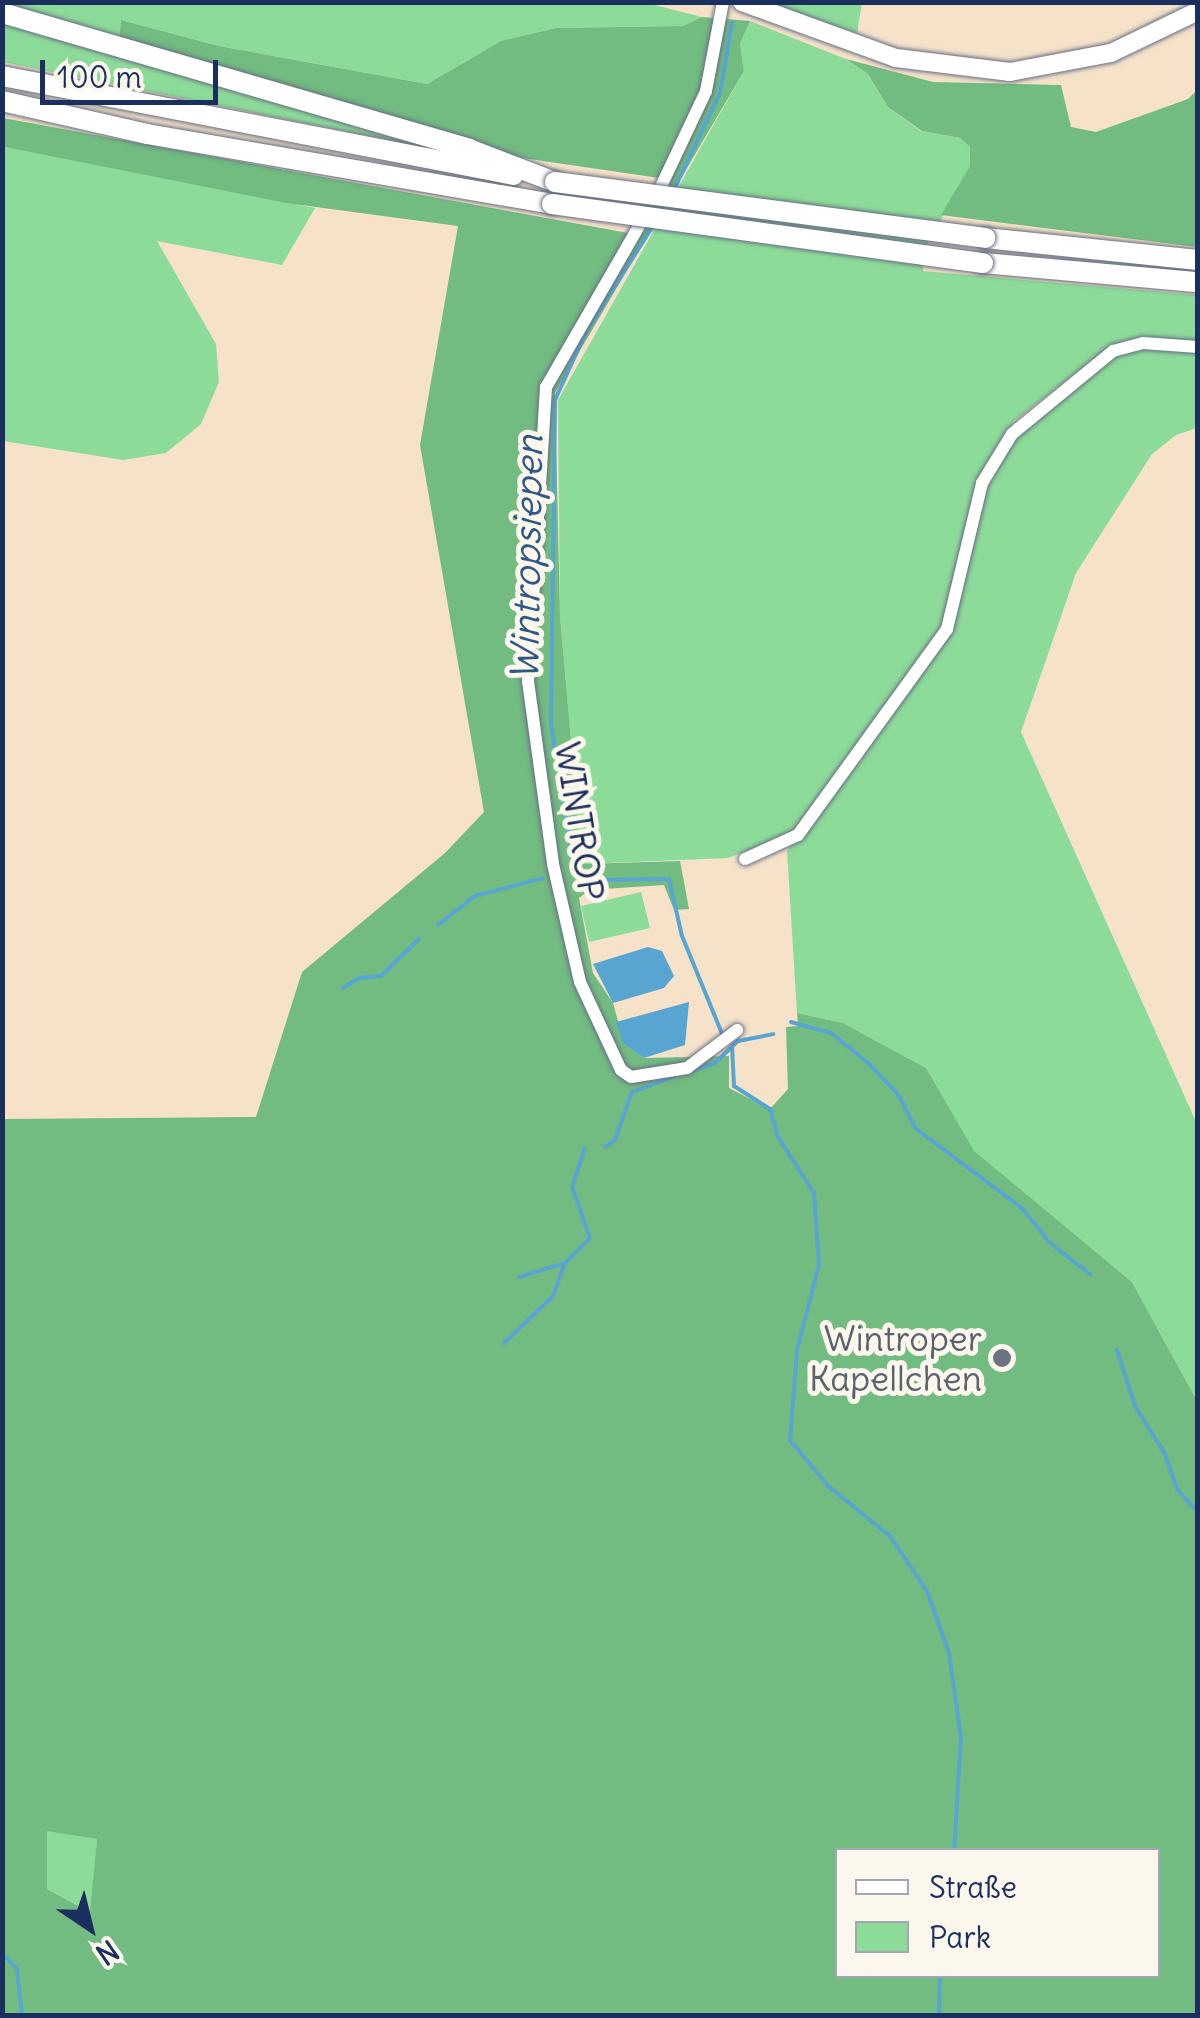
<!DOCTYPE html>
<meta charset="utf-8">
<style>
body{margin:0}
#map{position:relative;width:1200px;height:2018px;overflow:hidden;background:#f5e2c9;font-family:Delius,sans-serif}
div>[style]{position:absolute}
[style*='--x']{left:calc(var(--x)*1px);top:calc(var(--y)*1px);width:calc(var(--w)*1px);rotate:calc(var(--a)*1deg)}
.green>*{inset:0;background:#8ddb99}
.forest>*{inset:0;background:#72bb81}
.water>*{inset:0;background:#57a5d0}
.stream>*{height:4px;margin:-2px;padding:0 2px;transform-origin:2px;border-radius:2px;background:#57a5d0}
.roads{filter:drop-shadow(0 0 2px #676e83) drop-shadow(0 0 2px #676e83)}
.minor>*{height:12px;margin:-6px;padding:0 6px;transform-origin:6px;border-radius:6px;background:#fff}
.major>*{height:18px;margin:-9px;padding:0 9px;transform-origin:9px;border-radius:9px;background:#fff}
.highway>*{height:20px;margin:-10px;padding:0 10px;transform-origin:10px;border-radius:10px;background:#fff}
.bridges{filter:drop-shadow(0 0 2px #676e83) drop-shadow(0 0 2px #676e83)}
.highway-bridge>*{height:20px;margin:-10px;padding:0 10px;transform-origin:10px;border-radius:10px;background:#fff}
.dots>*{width:28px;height:28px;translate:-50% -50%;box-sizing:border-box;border:5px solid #fbf7ec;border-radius:50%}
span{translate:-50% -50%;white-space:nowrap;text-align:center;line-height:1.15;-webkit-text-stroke:10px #fbf7ec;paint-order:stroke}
.street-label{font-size:35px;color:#1b2f5e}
.worship-label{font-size:35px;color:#5b616d}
.right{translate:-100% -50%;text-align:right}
.water-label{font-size:38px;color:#305886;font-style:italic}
.frame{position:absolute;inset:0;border:5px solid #1b2f5e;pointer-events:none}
.legend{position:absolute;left:835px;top:1848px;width:325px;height:130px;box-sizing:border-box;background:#fbf7ec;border:2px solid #a1a7b3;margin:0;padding:12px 18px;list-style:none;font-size:30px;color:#1b2f5e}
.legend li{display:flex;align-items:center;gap:20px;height:50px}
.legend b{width:50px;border:2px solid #a1a7b3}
.north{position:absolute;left:40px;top:1878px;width:100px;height:100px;-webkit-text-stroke:8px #fbf7ec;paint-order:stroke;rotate:145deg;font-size:28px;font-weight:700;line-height:40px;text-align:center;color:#1b2f5e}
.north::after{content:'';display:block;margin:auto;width:35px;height:45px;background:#1b2f5e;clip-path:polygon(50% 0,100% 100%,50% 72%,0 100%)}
.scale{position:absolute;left:40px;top:60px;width:178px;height:45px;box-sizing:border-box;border:5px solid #1b2f5e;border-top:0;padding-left:12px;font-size:30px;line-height:35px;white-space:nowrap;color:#1b2f5e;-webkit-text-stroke:8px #fbf7ec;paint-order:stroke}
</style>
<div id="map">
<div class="green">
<i style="clip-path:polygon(643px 2px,702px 17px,683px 26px,556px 28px,501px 41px,427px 84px,219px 46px,121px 20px,119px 40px,2px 3px)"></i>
<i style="clip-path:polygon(765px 3px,862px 3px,857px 33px)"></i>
<i style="clip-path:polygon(3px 21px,226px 85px,414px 145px,3px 62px)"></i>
<i style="clip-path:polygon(750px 21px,846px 59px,868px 74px,888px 107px,921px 131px,960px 138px,970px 147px,970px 166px,924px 251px,923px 271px,1197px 295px,1197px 428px,1176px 435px,1152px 454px,1076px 573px,1021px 732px,1197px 1124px,1197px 1401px,1132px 1282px,973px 1151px,926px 1068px,843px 1023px,797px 1013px,787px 851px,953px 625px,988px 484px,1014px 434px,1105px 350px,1014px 421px,979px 479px,947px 623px,796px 832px,728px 858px,582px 864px,560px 616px,558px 400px,744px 71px,740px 44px)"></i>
<i style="clip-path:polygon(2px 146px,315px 208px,282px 265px,157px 241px,216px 344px,219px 382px,201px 424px,166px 453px,123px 460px,3px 441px)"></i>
<i style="clip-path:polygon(641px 892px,650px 928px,589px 942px,581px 906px)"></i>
<i style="clip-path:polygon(47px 1830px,97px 1839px,91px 1912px,47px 1889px)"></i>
</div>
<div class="forest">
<i style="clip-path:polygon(evenodd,702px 17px,750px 21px,740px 44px,744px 71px,555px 393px,560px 616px,582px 864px,680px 861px,689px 909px,674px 910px,664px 885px,589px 890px,579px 898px,593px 973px,613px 1003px,624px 1043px,644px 1058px,729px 1056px,729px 1088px,770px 1109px,788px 1089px,786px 1027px,798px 1026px,797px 1013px,843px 1023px,926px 1068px,974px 1151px,1132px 1282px,1197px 1401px,1197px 2015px,3px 2015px,2px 1119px,256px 1117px,302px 972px,445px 853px,484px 812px,420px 445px,458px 226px,286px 203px,10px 148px,3px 146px,3px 118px,628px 233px,659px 178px,516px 157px,119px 40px,121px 20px,219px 46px,427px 84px,501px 41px,556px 28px,683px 26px,702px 17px,47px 1831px,97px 1839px,90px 1912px,47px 1889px,47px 1831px,702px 17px,838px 1850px,1158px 1850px,1158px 1976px,838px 1976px,838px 1850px)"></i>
<i style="clip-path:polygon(846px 59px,933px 82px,1061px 85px,1071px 127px,1096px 132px,1188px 99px,1197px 90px,1197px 247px,941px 215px,970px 166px,970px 147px,960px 138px,922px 131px,888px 107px,868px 74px)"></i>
</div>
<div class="water">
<i style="clip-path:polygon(648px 947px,662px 951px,674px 976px,664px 988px,613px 1003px,593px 964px)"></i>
<i style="clip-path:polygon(689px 1002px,685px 1045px,644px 1058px,623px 1043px,616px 1022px)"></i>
</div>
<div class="stream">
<i style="--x:673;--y:192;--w:110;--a:-64.6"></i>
<i style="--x:720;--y:93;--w:71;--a:-80.3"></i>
<i style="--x:653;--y:226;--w:123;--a:122.4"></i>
<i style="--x:587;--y:330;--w:77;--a:114.6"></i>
<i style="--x:555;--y:400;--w:324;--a:90.7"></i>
<i style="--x:551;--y:724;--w:145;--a:80.9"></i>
<i style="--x:574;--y:867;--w:12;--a:59"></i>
<i style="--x:580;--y:877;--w:16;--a:11"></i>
<i style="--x:596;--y:880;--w:73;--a:-0.8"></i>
<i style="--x:669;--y:879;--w:58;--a:77.2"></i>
<i style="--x:682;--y:936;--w:108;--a:67.7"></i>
<i style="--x:438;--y:925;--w:47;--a:-38.1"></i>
<i style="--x:475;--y:896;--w:70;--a:-14.8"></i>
<i style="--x:343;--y:988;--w:19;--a:-32"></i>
<i style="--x:359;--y:978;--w:22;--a:-5"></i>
<i style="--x:381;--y:976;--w:53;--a:-44.2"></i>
<i style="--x:791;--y:1022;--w:41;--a:15.4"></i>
<i style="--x:831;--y:1033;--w:48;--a:39"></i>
<i style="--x:868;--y:1063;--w:43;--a:45.9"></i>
<i style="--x:898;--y:1094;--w:38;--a:63"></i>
<i style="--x:915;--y:1128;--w:135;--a:36.9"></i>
<i style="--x:1023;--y:1209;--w:42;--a:51.8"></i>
<i style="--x:1049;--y:1242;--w:53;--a:38.2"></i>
<i style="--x:732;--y:1046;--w:40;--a:87.1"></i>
<i style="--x:734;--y:1086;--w:43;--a:32.6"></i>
<i style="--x:770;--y:1109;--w:29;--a:74"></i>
<i style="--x:778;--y:1137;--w:67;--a:57.3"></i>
<i style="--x:814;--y:1193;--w:72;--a:86"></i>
<i style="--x:819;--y:1265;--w:88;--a:104.5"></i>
<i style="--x:797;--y:1350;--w:90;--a:94.4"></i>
<i style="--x:790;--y:1440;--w:60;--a:50.4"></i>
<i style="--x:828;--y:1486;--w:80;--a:38.9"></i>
<i style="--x:890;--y:1536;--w:66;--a:56.1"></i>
<i style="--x:927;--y:1591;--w:66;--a:70.5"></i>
<i style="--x:949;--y:1653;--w:85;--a:81.9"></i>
<i style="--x:961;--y:1737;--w:113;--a:93.5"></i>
<i style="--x:689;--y:1072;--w:28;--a:-19"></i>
<i style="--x:715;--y:1063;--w:32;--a:-44"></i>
<i style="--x:738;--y:1041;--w:36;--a:-11"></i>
<i style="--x:605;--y:1147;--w:12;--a:-35"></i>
<i style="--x:615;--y:1140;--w:51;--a:-70.5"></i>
<i style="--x:632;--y:1092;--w:46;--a:-20.4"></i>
<i style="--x:519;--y:1277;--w:45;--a:-16.8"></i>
<i style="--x:504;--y:1343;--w:68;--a:-43.8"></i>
<i style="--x:553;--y:1296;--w:35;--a:-70"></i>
<i style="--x:565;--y:1263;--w:35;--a:-45"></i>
<i style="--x:590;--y:1238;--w:54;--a:-109.4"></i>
<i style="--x:572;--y:1187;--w:41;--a:-71.6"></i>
<i style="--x:1117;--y:1350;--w:59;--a:72.2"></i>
<i style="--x:1135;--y:1406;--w:57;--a:58"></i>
<i style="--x:1165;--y:1454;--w:37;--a:71"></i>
<i style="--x:1177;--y:1489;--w:31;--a:48"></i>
<i style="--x:2;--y:1953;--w:22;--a:47"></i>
<i style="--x:17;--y:1969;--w:47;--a:83.9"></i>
<i style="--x:939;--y:2016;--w:40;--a:-88.6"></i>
</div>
<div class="roads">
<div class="minor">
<i style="--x:656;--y:197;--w:117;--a:-64.7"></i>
<i style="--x:706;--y:91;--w:91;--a:-79.2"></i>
<i style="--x:646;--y:214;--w:200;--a:120"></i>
<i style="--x:546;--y:387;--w:295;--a:93.5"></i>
<i style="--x:528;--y:681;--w:185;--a:82.2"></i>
<i style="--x:553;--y:864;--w:121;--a:77.1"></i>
<i style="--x:580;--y:982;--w:97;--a:65"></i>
<i style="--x:621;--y:1070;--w:12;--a:35"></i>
<i style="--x:631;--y:1077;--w:57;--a:-9.1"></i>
<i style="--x:687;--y:1068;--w:63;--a:-37.2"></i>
<i style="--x:745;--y:859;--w:58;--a:-24.4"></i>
<i style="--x:798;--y:835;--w:254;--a:-54.1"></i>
<i style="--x:947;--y:629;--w:150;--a:-76.5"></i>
<i style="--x:982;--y:483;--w:57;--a:-58.5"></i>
<i style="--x:1012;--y:434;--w:131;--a:-39.4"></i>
<i style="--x:1113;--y:351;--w:31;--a:-15"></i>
<i style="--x:1143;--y:343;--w:55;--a:4.2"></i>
</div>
<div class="major">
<i style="--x:742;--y:2;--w:164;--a:20"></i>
<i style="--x:896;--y:58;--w:115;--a:7"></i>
<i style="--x:1010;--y:72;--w:103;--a:-10.7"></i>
<i style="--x:1111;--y:53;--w:97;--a:-25.8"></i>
</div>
<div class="highway">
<i style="--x:2;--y:13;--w:486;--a:16.2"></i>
<i style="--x:469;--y:149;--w:92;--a:21"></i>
<i style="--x:2;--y:76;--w:521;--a:10.94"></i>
<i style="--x:2;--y:101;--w:149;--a:12.8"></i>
<i style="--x:147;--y:134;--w:411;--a:9.8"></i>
<i style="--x:985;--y:238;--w:214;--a:5.9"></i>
<i style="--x:983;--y:263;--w:216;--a:5.1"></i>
</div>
</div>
<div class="bridges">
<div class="highway-bridge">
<i style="--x:555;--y:182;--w:434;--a:7.4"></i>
<i style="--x:552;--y:204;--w:435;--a:7.8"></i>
</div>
</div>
<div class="dots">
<i style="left:1002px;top:1358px;background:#6b7280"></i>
</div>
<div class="street-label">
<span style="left:580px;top:821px;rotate:81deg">WINTROP</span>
</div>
<div class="worship-label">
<span class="right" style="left:982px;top:1358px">Wintroper<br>Kapellchen</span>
</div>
<div class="water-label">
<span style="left:527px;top:558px;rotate:-89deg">Wintropsiepen</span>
</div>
<div class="frame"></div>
<ul class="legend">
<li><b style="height:12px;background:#fff"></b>Straße</li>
<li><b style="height:28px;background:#8ddb99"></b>Park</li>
</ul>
<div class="north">N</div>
<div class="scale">100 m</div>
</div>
